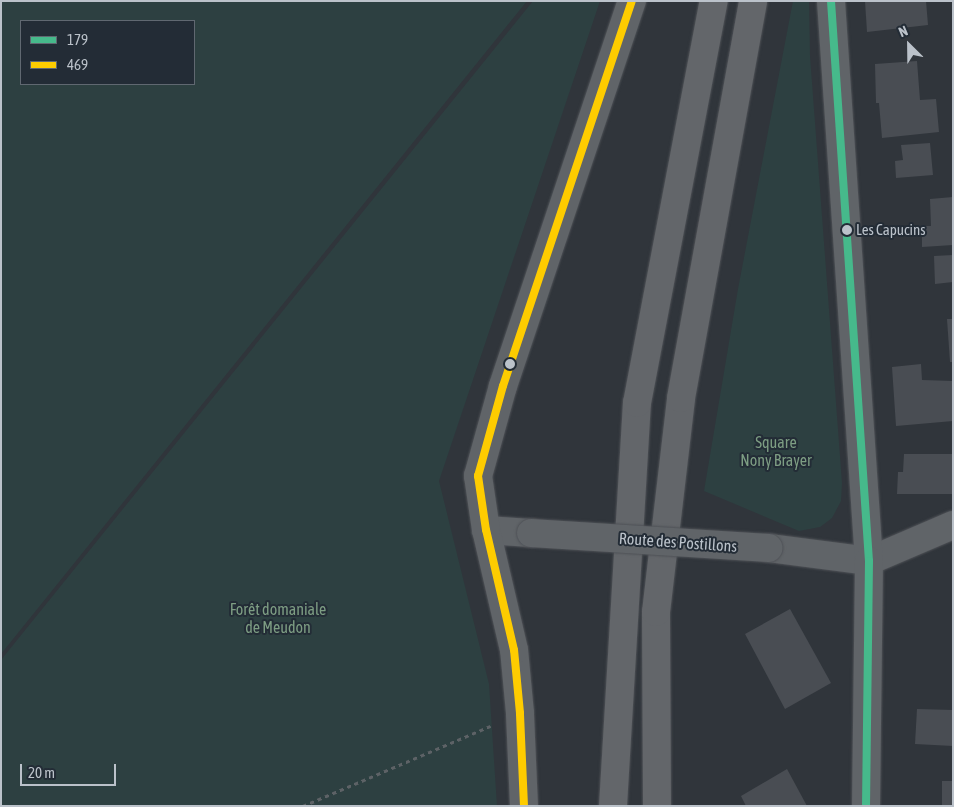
<!DOCTYPE html>
<meta charset="utf-8">
<style>
body{margin:0}
#map{position:relative;width:954px;height:807px;overflow:hidden;background:#30353b;font-family:"Asap Condensed",sans-serif}
div>[style]{position:absolute}
[style*='--x']{left:calc(var(--x)*1px);top:calc(var(--y)*1px);width:calc(var(--w)*1px);rotate:calc(var(--a)*1deg)}
.green>*{inset:0;background:#2d4041}
.building>*{inset:0;background:#494d53}
.path>*{height:3px;margin-top:-1.5px;transform-origin:0;background:repeating-linear-gradient(90deg,#5d6266 0 4px,transparent 0 8px)}
.roads{filter:drop-shadow(0 0 1px #4e5156) drop-shadow(0 0 1px #4e5156)}
.minor>*{height:28px;margin:-14px;padding:0 14px;transform-origin:14px;border-radius:14px;background:#606468}
.tertiary>*{height:28px;margin:-14px;padding:0 14px;transform-origin:14px;border-radius:14px;background:#606468}
.trunk>*{height:28px;margin:-14px;padding:0 14px;transform-origin:14px;border-radius:14px;background:#63666a}
.bridges{filter:drop-shadow(0 0 1px #4e5156) drop-shadow(0 0 1px #4e5156)}
.minor-bridge>*{height:28px;margin:-14px;padding:0 14px;transform-origin:14px;border-radius:14px;background:#606468}
.bus-1>*{height:8px;margin:-4px;padding:0 4px;transform-origin:4px;border-radius:4px;background:#46b98b}
.bus-2>*{height:8px;margin:-4px;padding:0 4px;transform-origin:4px;border-radius:4px;background:#fecc00}
.dots>*{width:14px;height:14px;translate:-50% -50%;box-sizing:border-box;border:2px solid #232c36;border-radius:50%}
span{translate:-50% -50%;white-space:nowrap;text-align:center;line-height:1.15;-webkit-text-stroke:4px #232c36;paint-order:stroke}
.bus-label{font-size:15px;color:#bbc2ca}
.left{translate:0 -50%;text-align:left}
.park-label{font-size:16px;color:#7d9d83}
.street-label{font-size:16px;color:#bbc2ca}
.frame{position:absolute;inset:0;border:2px solid #bbc2ca;pointer-events:none}
.legend{position:absolute;left:20px;top:20px;width:175px;height:65px;box-sizing:border-box;background:#232c36;border:1px solid #606871;margin:0;padding:6px 9px;list-style:none;font-size:15px;color:#bbc2ca}
.legend li{display:flex;align-items:center;gap:10px;height:25px}
.legend b{width:25px;border:1px solid #606871}
.north{position:absolute;left:884px;top:20px;width:50px;height:50px;-webkit-text-stroke:4px #232c36;paint-order:stroke;rotate:337deg;font-size:14px;font-weight:700;line-height:20px;text-align:center;color:#bbc2ca}
.north::after{content:'';display:block;margin:auto;width:18px;height:22px;background:#bbc2ca;clip-path:polygon(50% 0,100% 100%,50% 72%,0 100%)}
.scale{position:absolute;left:20px;top:764px;width:96px;height:22px;box-sizing:border-box;border:2px solid #bbc2ca;border-top:0;padding-left:6px;font-size:15px;line-height:18px;white-space:nowrap;color:#bbc2ca;-webkit-text-stroke:4px #232c36;paint-order:stroke}
</style>
<div id="map">
<div class="green">
<i style="clip-path:polygon(evenodd,1px 1px,527px 1px,1px 654px,1px 1px,21px 21px,194px 21px,194px 84px,21px 84px,21px 21px)"></i>
<i style="clip-path:polygon(533px 1px,600px 1px,439px 481px,489px 684px,497px 806px,1px 806px,1px 660px)"></i>
<i style="clip-path:polygon(793px 1px,809px 1px,810px 56px,842px 483px,841px 501px,832px 518px,820px 527px,799px 531px,704px 491px,738px 289px)"></i>
</div>
<div class="building">
<i style="clip-path:polygon(865px 1px,926px 1px,928px 25px,867px 32px)"></i>
<i style="clip-path:polygon(917px 61px,920px 100px,936px 99px,939px 132px,882px 138px,879px 103px,876px 103px,875px 64px)"></i>
<i style="clip-path:polygon(930px 143px,933px 175px,896px 178px,895px 161px,903px 160px,901px 145px)"></i>
<i style="clip-path:polygon(953px 197px,953px 245px,922px 247px,922px 226px,931px 226px,930px 199px)"></i>
<i style="clip-path:polygon(953px 255px,953px 282px,935px 284px,934px 256px)"></i>
<i style="clip-path:polygon(947px 319px,953px 319px,953px 362px,950px 362px)"></i>
<i style="clip-path:polygon(921px 364px,922px 380px,953px 381px,953px 421px,896px 426px,892px 367px)"></i>
<i style="clip-path:polygon(904px 454px,953px 454px,952px 494px,897px 494px,898px 472px,903px 472px)"></i>
<i style="clip-path:polygon(790px 609px,831px 683px,785px 709px,745px 634px)"></i>
<i style="clip-path:polygon(917px 709px,953px 710px,953px 746px,915px 744px)"></i>
<i style="clip-path:polygon(787px 769px,807px 806px,746px 806px,741px 796px)"></i>
<i style="clip-path:polygon(942px 781px,953px 781px,953px 806px,942px 806px)"></i>
</div>
<div class="path">
<i style="--x:303;--y:806;--w:204;--a:-23.1"></i>
</div>
<div class="roads">
<div class="minor">
<i style="--x:486;--y:530;--w:45;--a:3.8"></i>
<i style="--x:769;--y:548;--w:101;--a:7.4"></i>
<i style="--x:869;--y:561;--w:91;--a:-23.2"></i>
<i style="--x:524;--y:806;--w:93;--a:-92.5"></i>
<i style="--x:520;--y:713;--w:63;--a:-95.4"></i>
<i style="--x:514;--y:650;--w:123;--a:-103.1"></i>
<i style="--x:486;--y:530;--w:55;--a:-98.4"></i>
<i style="--x:478;--y:476;--w:93;--a:-74.5"></i>
<i style="--x:503;--y:386;--w:406;--a:-71.5"></i>
</div>
<div class="tertiary">
<i style="--x:831;--y:1;--w:561;--a:86.12"></i>
<i style="--x:869;--y:561;--w:245;--a:90.7"></i>
</div>
<div class="trunk">
<i style="--x:613;--y:806;--w:404;--a:-86.6"></i>
<i style="--x:637;--y:403;--w:409;--a:-79.2"></i>
<i style="--x:657;--y:806;--w:194;--a:-90.3"></i>
<i style="--x:656;--y:612;--w:215;--a:-83.3"></i>
<i style="--x:681;--y:398;--w:403;--a:-79.7"></i>
</div>
</div>
<div class="bridges">
<div class="minor-bridge">
<i style="--x:531;--y:533;--w:238;--a:3.6"></i>
</div>
</div>
<div class="bus-1">
<i style="--x:831;--y:1;--w:561;--a:86.12"></i>
<i style="--x:869;--y:561;--w:245;--a:90.7"></i>
</div>
<div class="bus-2">
<i style="--x:524;--y:806;--w:93;--a:-92.5"></i>
<i style="--x:520;--y:713;--w:63;--a:-95.4"></i>
<i style="--x:514;--y:650;--w:123;--a:-103.1"></i>
<i style="--x:486;--y:530;--w:55;--a:-98.4"></i>
<i style="--x:478;--y:476;--w:93;--a:-74.5"></i>
<i style="--x:503;--y:386;--w:406;--a:-71.5"></i>
</div>
<div class="dots">
<i style="left:847px;top:230px;background:#bbc2ca"></i>
<i style="left:510px;top:364px;background:#bbc2ca"></i>
</div>
<div class="bus-label">
<span class="left" style="left:856px;top:230px">Les Capucins</span>
</div>
<div class="park-label">
<span style="left:776px;top:451px">Square<br>Nony Brayer</span>
<span style="left:278px;top:618px">Forêt domaniale<br>de Meudon</span>
</div>
<div class="street-label">
<span style="left:678px;top:542px;rotate:4deg">Route des Postillons</span>
</div>
<div class="frame"></div>
<ul class="legend">
<li><b style="height:6px;background:#46b98b"></b>179</li>
<li><b style="height:6px;background:#fecc00"></b>469</li>
</ul>
<div class="north">N</div>
<div class="scale">20 m</div>
</div>
